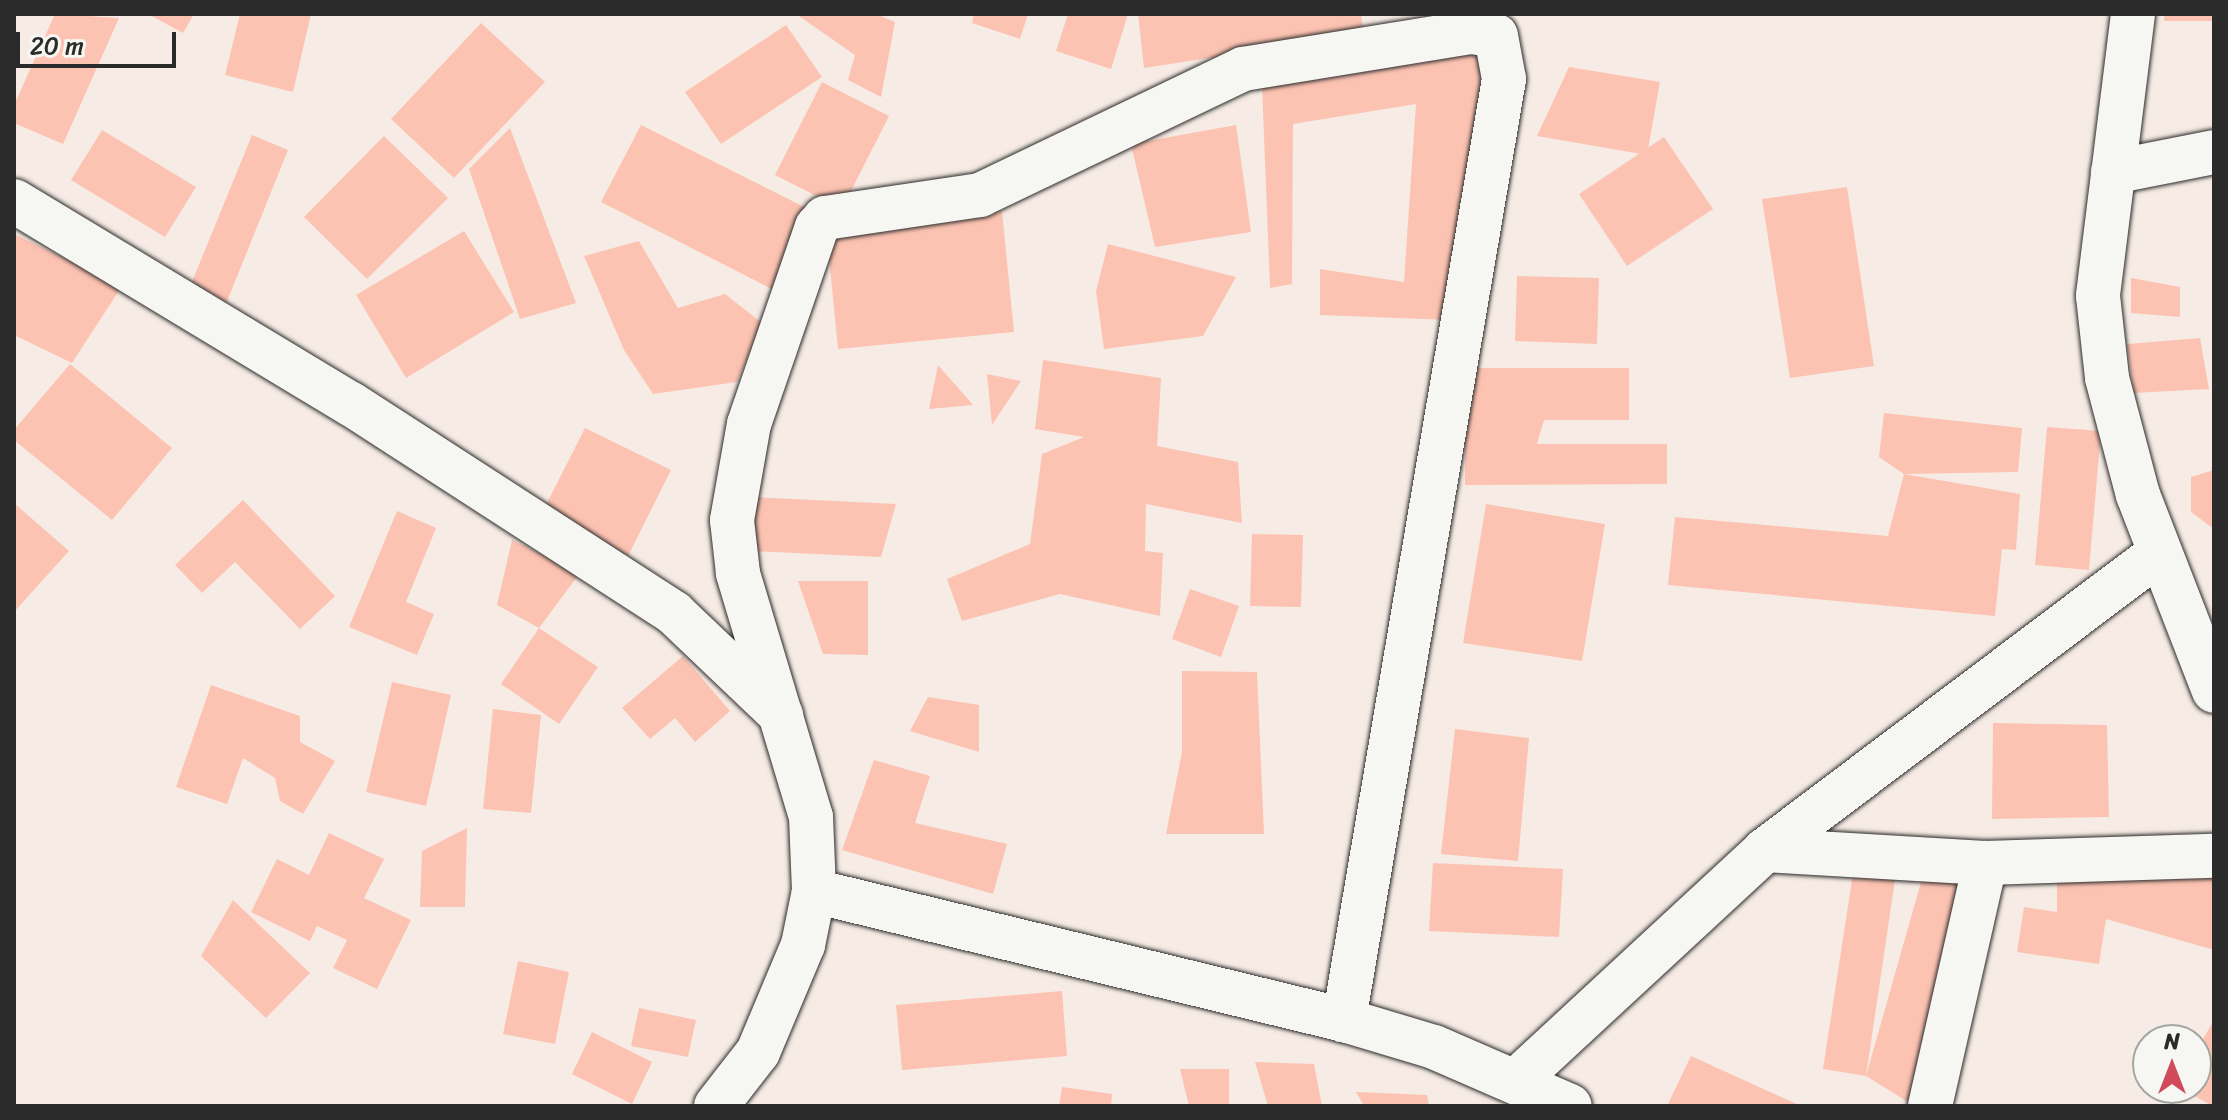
<!DOCTYPE html>
<style>
body{margin:0}
#map{position:relative;width:2228px;height:1120px;overflow:hidden;background:#f7ece5;font-family:Sriracha,sans-serif}
div>[style]{position:absolute}
[style*='--x']{left:calc(var(--x)*1px);top:calc(var(--y)*1px);width:calc(var(--w)*1px);rotate:calc(var(--a)*1deg)}
.building>*{inset:0;background:#fcc3b2}
.roads{filter:drop-shadow(0 0 2px #2b2b2b) drop-shadow(0 0 2px #2b2b2b)}
.minor>*{height:44px;margin:-22px;padding:0 22px;transform-origin:22px;border-radius:22px;background:#f6f6f2}
span{translate:-50% -50%;white-space:nowrap;text-align:center;line-height:1.15;-webkit-text-stroke:7px #f6f6f2;paint-order:stroke}
.frame{position:absolute;inset:0;border:16px solid #2b2b2b;pointer-events:none}
.north{position:absolute;left:2132px;top:1024px;width:80px;height:80px;box-sizing:border-box;background:#f6f6f2;border:2px solid #a5a5a2;border-radius:50%;rotate:0deg;font-size:22px;font-weight:700;line-height:32px;text-align:center;color:#2b2b2b}
.north::after{content:'';display:block;margin:auto;width:28px;height:36px;background:#d1495b;clip-path:polygon(50% 0,100% 100%,50% 72%,0 100%)}
.scale{position:absolute;left:16px;top:32px;width:160px;height:36px;box-sizing:border-box;border:4px solid #2b2b2b;border-top:0;padding-left:10px;font-size:24px;line-height:28px;white-space:nowrap;color:#2b2b2b;-webkit-text-stroke:6px #f6f6f2;paint-order:stroke}
</style>
<div id="map">
<div class="building">
<i style="clip-path:polygon(55px 14px,119px 18px,63px 144px,14px 123px,14px 105px)"></i>
<i style="clip-path:polygon(148px 14px,194px 14px,183px 33px)"></i>
<i style="clip-path:polygon(240px 14px,311px 14px,293px 92px,225px 75px)"></i>
<i style="clip-path:polygon(796px 14px,876px 14px,895px 22px,881px 97px,848px 80px,855px 55px)"></i>
<i style="clip-path:polygon(974px 14px,1028px 14px,1020px 39px,972px 23px)"></i>
<i style="clip-path:polygon(1068px 14px,1128px 14px,1111px 69px,1056px 51px)"></i>
<i style="clip-path:polygon(1138px 14px,1361px 14px,1364px 34px,1144px 68px)"></i>
<i style="clip-path:polygon(2164px 14px,2214px 14px,2214px 21px,2164px 21px)"></i>
<i style="clip-path:polygon(481px 23px,545px 82px,454px 178px,391px 119px)"></i>
<i style="clip-path:polygon(786px 25px,822px 77px,721px 144px,685px 92px)"></i>
<i style="clip-path:polygon(1488px 50px,1449px 320px,1320px 315px,1320px 269px,1404px 282px,1416px 104px,1293px 124px,1292px 284px,1270px 288px,1262px 85px)"></i>
<i style="clip-path:polygon(1569px 67px,1660px 82px,1647px 155px,1537px 136px)"></i>
<i style="clip-path:polygon(822px 82px,889px 116px,842px 209px,775px 175px)"></i>
<i style="clip-path:polygon(641px 125px,814px 212px,774px 290px,601px 202px)"></i>
<i style="clip-path:polygon(1236px 125px,1251px 232px,1155px 247px,1131px 144px)"></i>
<i style="clip-path:polygon(510px 128px,576px 303px,520px 319px,469px 169px)"></i>
<i style="clip-path:polygon(102px 130px,196px 187px,165px 237px,71px 180px)"></i>
<i style="clip-path:polygon(252px 135px,288px 150px,226px 304px,189px 289px)"></i>
<i style="clip-path:polygon(384px 136px,448px 198px,367px 279px,304px 217px)"></i>
<i style="clip-path:polygon(1664px 137px,1713px 209px,1627px 266px,1579px 194px)"></i>
<i style="clip-path:polygon(1847px 187px,1874px 366px,1790px 378px,1762px 199px)"></i>
<i style="clip-path:polygon(1002px 211px,1014px 332px,838px 349px,826px 227px)"></i>
<i style="clip-path:polygon(464px 231px,514px 312px,406px 378px,356px 295px)"></i>
<i style="clip-path:polygon(14px 234px,122px 286px,72px 363px,14px 335px)"></i>
<i style="clip-path:polygon(639px 241px,678px 308px,725px 294px,762px 323px,737px 382px,653px 394px,624px 350px,584px 256px)"></i>
<i style="clip-path:polygon(1108px 244px,1236px 277px,1203px 336px,1104px 349px,1096px 291px)"></i>
<i style="clip-path:polygon(1517px 276px,1599px 278px,1597px 344px,1515px 341px)"></i>
<i style="clip-path:polygon(2131px 278px,2180px 287px,2180px 317px,2131px 313px)"></i>
<i style="clip-path:polygon(2200px 338px,2209px 389px,2134px 393px,2127px 344px)"></i>
<i style="clip-path:polygon(1043px 360px,1161px 378px,1157px 446px,1238px 462px,1242px 523px,1146px 504px,1145px 551px,1163px 553px,1160px 616px,1060px 594px,962px 621px,947px 579px,1030px 544px,1042px 454px,1084px 437px,1035px 429px)"></i>
<i style="clip-path:polygon(70px 364px,172px 448px,112px 520px,14px 440px,14px 430px)"></i>
<i style="clip-path:polygon(938px 365px,973px 405px,929px 409px)"></i>
<i style="clip-path:polygon(1465px 368px,1629px 368px,1629px 420px,1544px 420px,1537px 444px,1667px 444px,1667px 484px,1465px 485px)"></i>
<i style="clip-path:polygon(987px 374px,1021px 381px,992px 425px)"></i>
<i style="clip-path:polygon(1884px 413px,2022px 428px,2018px 472px,1904px 474px,1879px 457px)"></i>
<i style="clip-path:polygon(2047px 427px,2101px 431px,2089px 570px,2035px 565px)"></i>
<i style="clip-path:polygon(585px 428px,671px 470px,628px 556px,542px 513px)"></i>
<i style="clip-path:polygon(2214px 470px,2214px 529px,2191px 512px,2191px 477px)"></i>
<i style="clip-path:polygon(1904px 474px,2020px 494px,2016px 550px,2002px 549px,1995px 616px,1668px 585px,1675px 517px,1888px 536px)"></i>
<i style="clip-path:polygon(752px 497px,896px 504px,881px 557px,749px 551px)"></i>
<i style="clip-path:polygon(243px 500px,335px 596px,300px 629px,235px 562px,202px 593px,175px 565px)"></i>
<i style="clip-path:polygon(14px 503px,69px 551px,14px 612px)"></i>
<i style="clip-path:polygon(1486px 504px,1605px 524px,1582px 661px,1463px 643px)"></i>
<i style="clip-path:polygon(397px 511px,436px 528px,406px 602px,434px 614px,417px 655px,349px 627px)"></i>
<i style="clip-path:polygon(1252px 534px,1303px 535px,1301px 607px,1250px 606px)"></i>
<i style="clip-path:polygon(512px 540px,580px 573px,539px 628px,497px 605px)"></i>
<i style="clip-path:polygon(798px 581px,868px 581px,868px 655px,823px 654px)"></i>
<i style="clip-path:polygon(1190px 589px,1239px 606px,1221px 657px,1172px 639px)"></i>
<i style="clip-path:polygon(539px 628px,598px 667px,559px 724px,501px 684px)"></i>
<i style="clip-path:polygon(683px 656px,730px 711px,695px 742px,675px 718px,650px 739px,622px 708px)"></i>
<i style="clip-path:polygon(1182px 671px,1257px 672px,1264px 834px,1166px 834px,1182px 752px)"></i>
<i style="clip-path:polygon(392px 682px,451px 695px,426px 806px,366px 792px)"></i>
<i style="clip-path:polygon(211px 685px,300px 716px,300px 742px,335px 761px,303px 814px,280px 801px,275px 778px,243px 758px,227px 804px,176px 787px)"></i>
<i style="clip-path:polygon(928px 697px,979px 705px,979px 752px,910px 731px)"></i>
<i style="clip-path:polygon(493px 709px,541px 715px,531px 813px,483px 809px)"></i>
<i style="clip-path:polygon(1993px 723px,2107px 725px,2109px 817px,1992px 819px)"></i>
<i style="clip-path:polygon(1455px 729px,1529px 738px,1518px 861px,1441px 854px)"></i>
<i style="clip-path:polygon(874px 760px,930px 776px,915px 823px,1007px 844px,993px 894px,842px 850px)"></i>
<i style="clip-path:polygon(467px 828px,465px 907px,420px 907px,422px 851px)"></i>
<i style="clip-path:polygon(329px 833px,384px 859px,364px 898px,411px 920px,377px 989px,333px 968px,347px 940px,317px 926px,310px 941px,251px 912px,277px 859px,309px 875px)"></i>
<i style="clip-path:polygon(1433px 863px,1563px 869px,1559px 937px,1429px 931px)"></i>
<i style="clip-path:polygon(1854px 867px,1896px 873px,1866px 1076px,1823px 1069px)"></i>
<i style="clip-path:polygon(2057px 871px,2214px 875px,2214px 950px,2106px 919px,2099px 964px,2017px 952px,2024px 907px,2057px 912px)"></i>
<i style="clip-path:polygon(1923px 875px,1964px 885px,1908px 1102px,1866px 1076px)"></i>
<i style="clip-path:polygon(233px 900px,310px 973px,266px 1018px,201px 956px)"></i>
<i style="clip-path:polygon(518px 961px,569px 972px,555px 1044px,503px 1034px)"></i>
<i style="clip-path:polygon(1062px 991px,1067px 1056px,902px 1070px,896px 1005px)"></i>
<i style="clip-path:polygon(639px 1008px,696px 1020px,688px 1057px,631px 1046px)"></i>
<i style="clip-path:polygon(2214px 1020px,2214px 1106px,2212px 1106px,2181px 1088px,2196px 1088px,2196px 1051px)"></i>
<i style="clip-path:polygon(592px 1032px,652px 1062px,632px 1104px,572px 1074px)"></i>
<i style="clip-path:polygon(1691px 1056px,1801px 1106px,1667px 1106px)"></i>
<i style="clip-path:polygon(1255px 1062px,1314px 1064px,1322px 1106px,1268px 1106px)"></i>
<i style="clip-path:polygon(1180px 1069px,1229px 1069px,1229px 1106px,1189px 1106px)"></i>
<i style="clip-path:polygon(1062px 1087px,1112px 1094px,1111px 1106px,1059px 1106px)"></i>
<i style="clip-path:polygon(1356px 1092px,1427px 1095px,1429px 1106px,1364px 1106px)"></i>
</div>
<div class="roads">
<div class="minor">
<i style="--x:2133;--y:14;--w:284;--a:97.1"></i>
<i style="--x:2098;--y:296;--w:82;--a:83.7"></i>
<i style="--x:2107;--y:378;--w:121;--a:75.2"></i>
<i style="--x:2138;--y:495;--w:210;--a:68.8"></i>
<i style="--x:2113;--y:172;--w:103;--a:-11.2"></i>
<i style="--x:14;--y:201;--w:393;--a:31.1"></i>
<i style="--x:351;--y:404;--w:385;--a:32.9"></i>
<i style="--x:674;--y:613;--w:148;--a:43.6"></i>
<i style="--x:1765;--y:850;--w:220;--a:3.4"></i>
<i style="--x:1985;--y:863;--w:229;--a:-1.8"></i>
<i style="--x:814;--y:891;--w:545;--a:13.68"></i>
<i style="--x:1344;--y:1020;--w:94;--a:16.7"></i>
<i style="--x:1434;--y:1047;--w:148;--a:23.5"></i>
<i style="--x:1518;--y:1079;--w:337;--a:-42.8"></i>
<i style="--x:1765;--y:850;--w:493;--a:-37"></i>
<i style="--x:716;--y:1106;--w:68;--a:-52.1"></i>
<i style="--x:758;--y:1052;--w:116;--a:-67.2"></i>
<i style="--x:803;--y:945;--w:55;--a:-78.5"></i>
<i style="--x:814;--y:891;--w:74;--a:-92.3"></i>
<i style="--x:811;--y:817;--w:255;--a:-106.7"></i>
<i style="--x:738;--y:573;--w:53;--a:-96.5"></i>
<i style="--x:732;--y:520;--w:97;--a:-80"></i>
<i style="--x:749;--y:424;--w:208;--a:-71"></i>
<i style="--x:817;--y:227;--w:12;--a:-48"></i>
<i style="--x:825;--y:218;--w:157;--a:-8.4"></i>
<i style="--x:980;--y:195;--w:292;--a:-25.6"></i>
<i style="--x:1243;--y:69;--w:232;--a:-9.2"></i>
<i style="--x:1472;--y:32;--w:24;--a:9"></i>
<i style="--x:1496;--y:36;--w:44;--a:79.5"></i>
<i style="--x:1504;--y:79;--w:955;--a:99.65"></i>
<i style="--x:1930;--y:1106;--w:249;--a:-77.2"></i>
</div>
</div>
<div class="frame"></div>
<div class="north">N</div>
<div class="scale">20 m</div>
</div>
